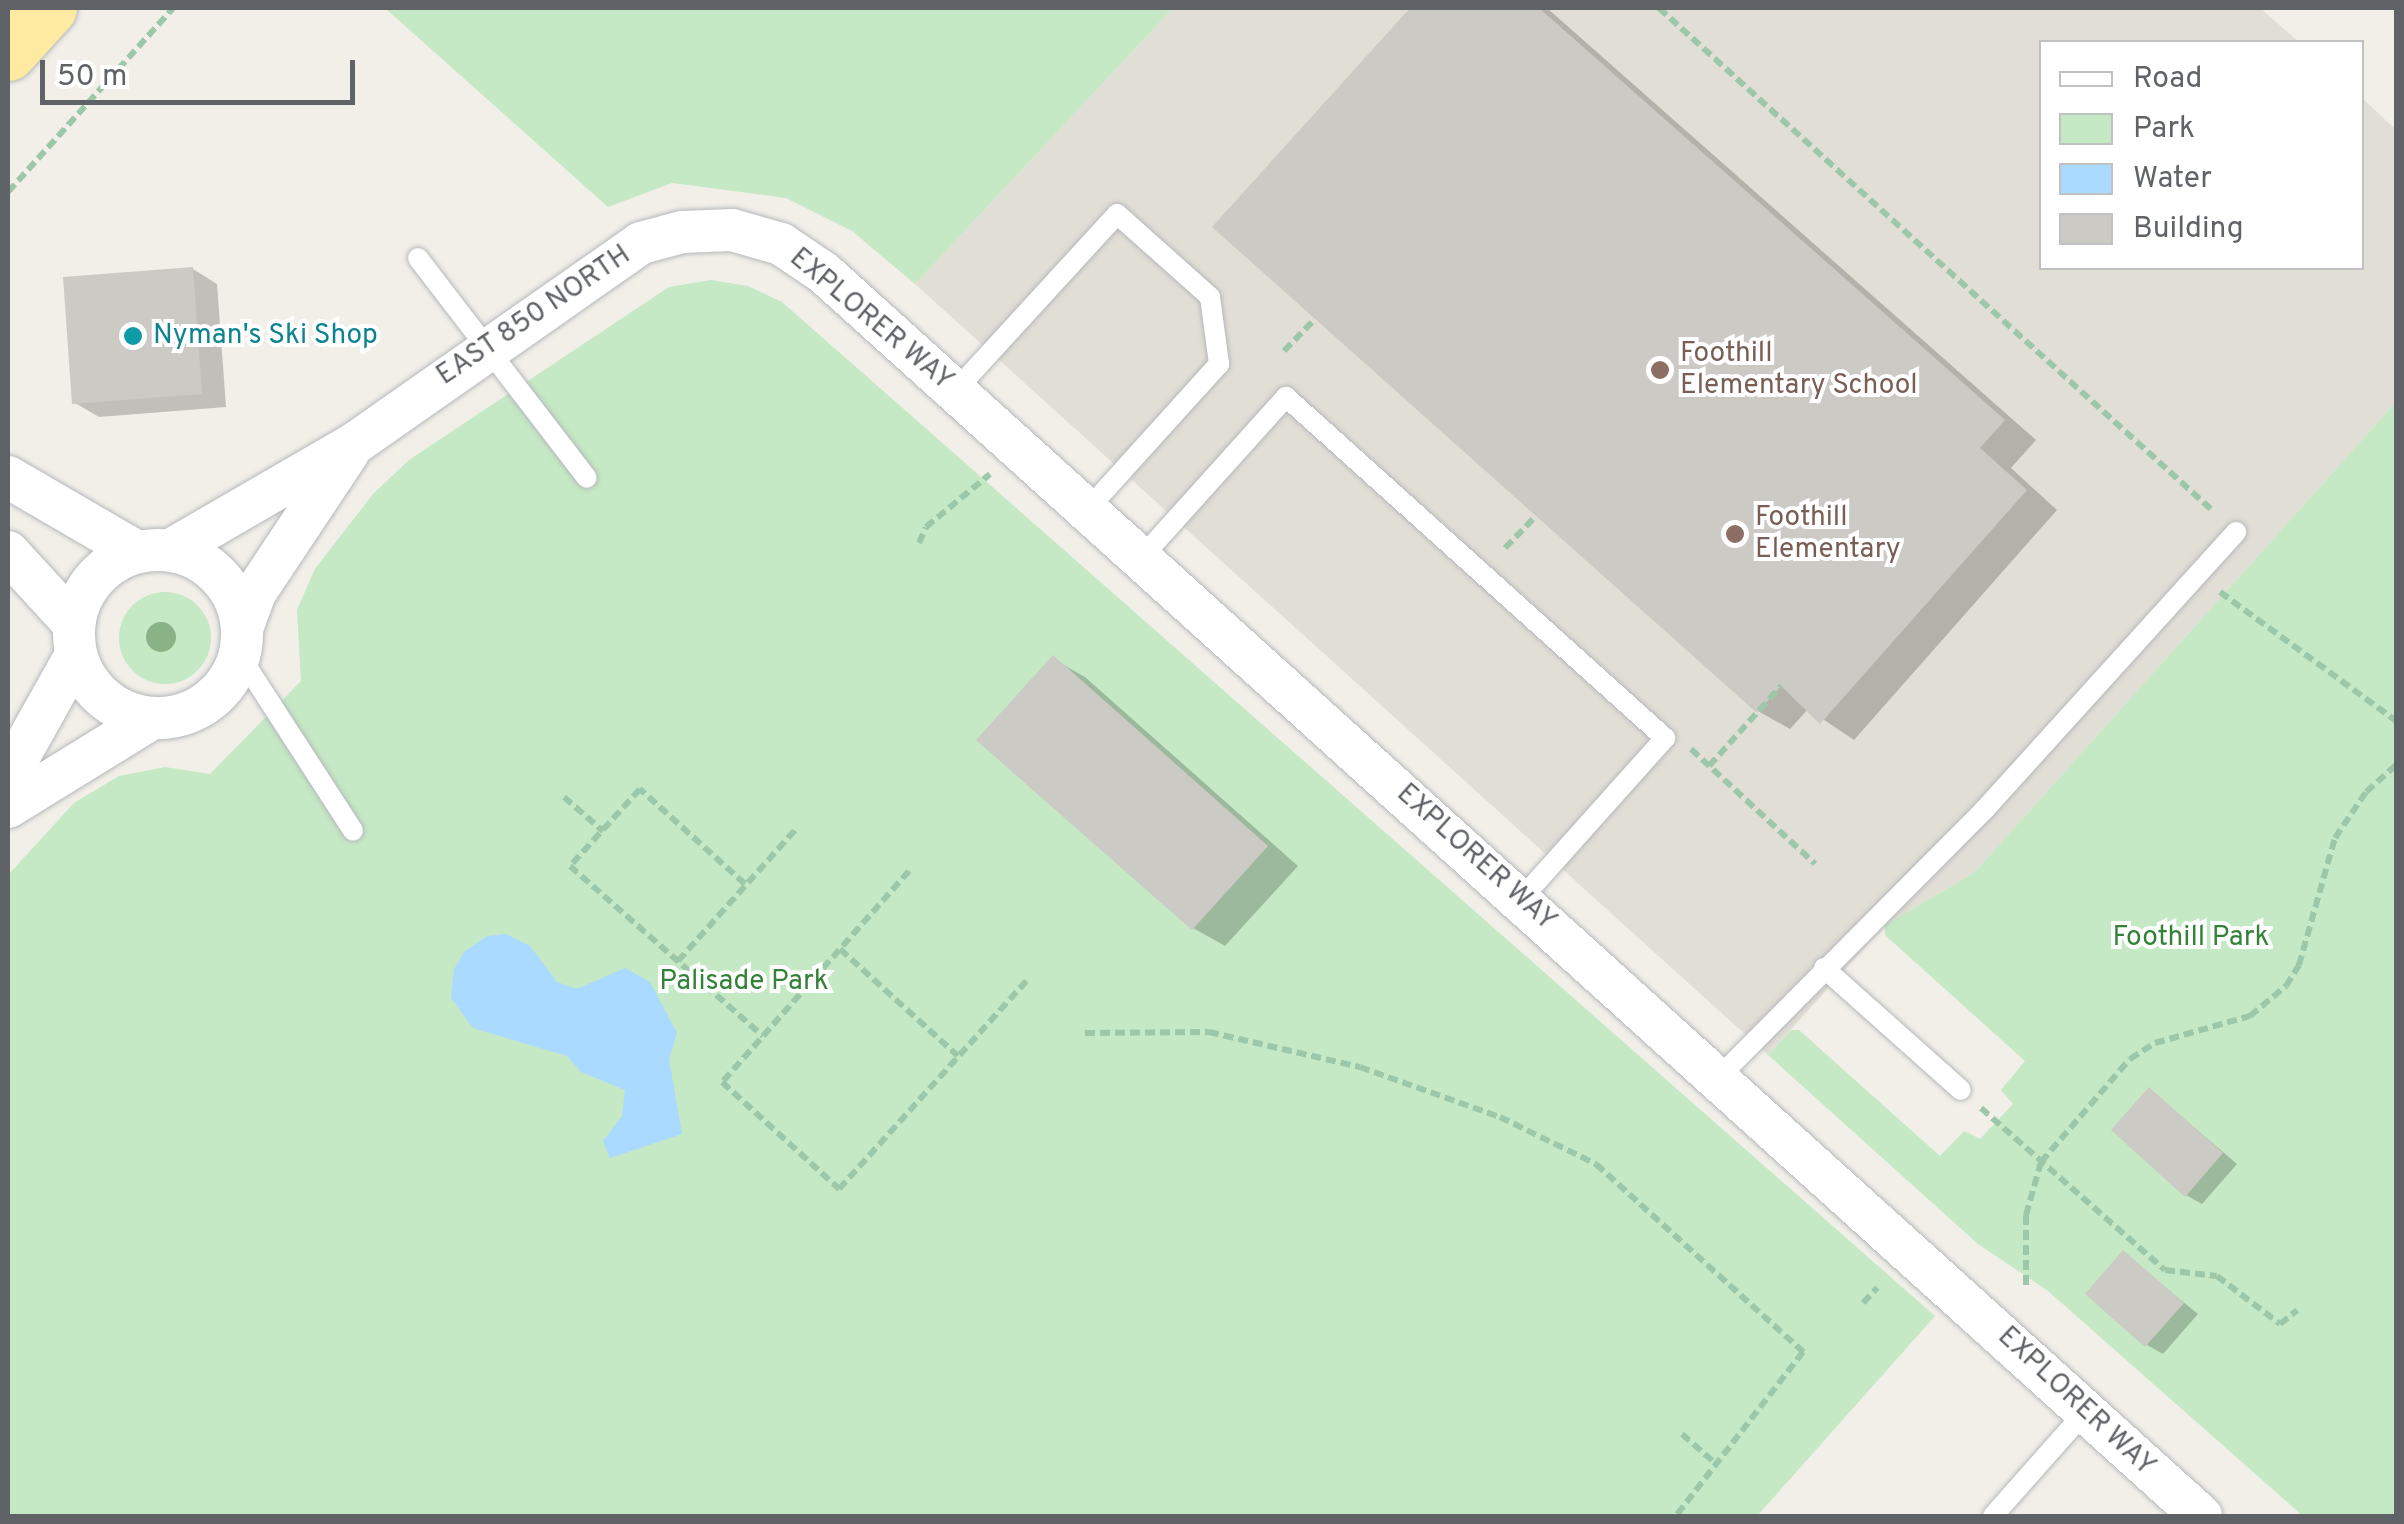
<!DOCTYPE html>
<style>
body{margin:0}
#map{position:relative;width:2404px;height:1524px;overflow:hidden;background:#f1efe8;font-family:Overpass,sans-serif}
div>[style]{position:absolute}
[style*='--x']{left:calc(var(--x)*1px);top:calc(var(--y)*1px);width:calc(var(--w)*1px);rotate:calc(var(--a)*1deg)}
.education>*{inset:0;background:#e1ded6}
.green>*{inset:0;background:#c5e8c5}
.round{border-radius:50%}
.water>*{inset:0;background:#aadaff}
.shadow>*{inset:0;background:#0003}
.building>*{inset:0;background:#cccac5}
.path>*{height:6px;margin-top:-3px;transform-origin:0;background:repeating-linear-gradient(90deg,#9cc7a9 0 10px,transparent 0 15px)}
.roads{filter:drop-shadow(0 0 2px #b5b8bc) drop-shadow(0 0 2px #b5b8bc)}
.service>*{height:20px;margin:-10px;padding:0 10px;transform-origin:10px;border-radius:10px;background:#fff}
.minor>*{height:42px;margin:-21px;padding:0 21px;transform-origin:21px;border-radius:21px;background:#fff}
.minor>.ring{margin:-21px;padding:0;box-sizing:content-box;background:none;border:42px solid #fff;border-radius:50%}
.trunk>*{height:55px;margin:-27.5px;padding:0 27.5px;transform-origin:27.5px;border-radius:27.5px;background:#feeaa1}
.trees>*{width:30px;height:30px;margin:-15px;border-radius:50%;background:#89b387}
.dots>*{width:28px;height:28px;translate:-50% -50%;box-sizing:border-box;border:5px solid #fff;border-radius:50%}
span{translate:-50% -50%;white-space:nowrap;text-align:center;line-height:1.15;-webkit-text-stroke:8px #fff;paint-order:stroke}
.street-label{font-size:28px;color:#5f6368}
.culture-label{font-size:28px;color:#0d838f}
.left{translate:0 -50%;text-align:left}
.education-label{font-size:28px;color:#785e54}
.park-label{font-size:28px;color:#348238}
.frame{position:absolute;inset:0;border:10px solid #5f6368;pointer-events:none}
.legend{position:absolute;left:2039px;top:40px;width:325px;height:230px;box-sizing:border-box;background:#fff;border:2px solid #bfc1c3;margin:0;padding:12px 18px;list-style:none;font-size:30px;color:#5f6368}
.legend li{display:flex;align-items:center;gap:20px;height:50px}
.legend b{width:50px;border:2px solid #bfc1c3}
.scale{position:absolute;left:40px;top:60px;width:315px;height:45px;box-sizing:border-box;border:5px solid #5f6368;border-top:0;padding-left:12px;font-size:30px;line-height:35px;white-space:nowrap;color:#5f6368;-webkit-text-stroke:8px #fff;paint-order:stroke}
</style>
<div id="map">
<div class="education">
<i style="clip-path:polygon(1173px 8px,2260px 8px,2299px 42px,2042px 42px,2042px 268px,2362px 268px,2362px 98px,2396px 130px,2396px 402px,1974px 873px,1885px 925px,1768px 1055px,915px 284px)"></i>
</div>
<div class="green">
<i style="clip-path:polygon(385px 8px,1173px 8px,915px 284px,852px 231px,786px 198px,672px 183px,608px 207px)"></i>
<i style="clip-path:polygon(711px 280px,748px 286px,782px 302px,1935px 1316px,1757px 1516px,8px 1516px,8px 875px,74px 803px,119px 776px,165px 767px,210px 774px,301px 681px,297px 610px,315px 569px,373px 494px,409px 460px,669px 287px)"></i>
<i style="clip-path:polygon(2396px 402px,2396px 1516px,2303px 1516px,2048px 1291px,1978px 1244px,1768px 1055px,1791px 1030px,1799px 1030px,1940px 1156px,1964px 1131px,1980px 1139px,2013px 1104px,2001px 1090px,2025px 1061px,1885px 935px,1885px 925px,1974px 873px)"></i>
<i class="round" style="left:119px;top:592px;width:92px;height:92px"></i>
</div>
<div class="water">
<i style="clip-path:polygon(506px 934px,530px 946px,557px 982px,577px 989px,625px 968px,650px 982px,677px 1033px,669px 1059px,682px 1134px,610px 1158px,603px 1141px,622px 1116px,625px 1090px,581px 1072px,567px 1056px,473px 1028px,451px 998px,454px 969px,465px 951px,488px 936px)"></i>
</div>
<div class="shadow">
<i style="clip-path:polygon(1414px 8px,1547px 8px,2036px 440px,2011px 468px,2057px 510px,1854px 740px,1808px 709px,1790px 729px,1758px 711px,1216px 227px)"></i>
<i style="clip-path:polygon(193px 269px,217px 284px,226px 407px,99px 417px,75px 403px)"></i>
<i style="clip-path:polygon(1053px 659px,1085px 677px,1298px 866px,1225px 946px,1193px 928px)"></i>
<i style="clip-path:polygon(2150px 1090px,2237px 1164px,2202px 1204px,2186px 1195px)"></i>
<i style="clip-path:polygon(2124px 1254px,2198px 1314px,2163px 1354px,2147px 1345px)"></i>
</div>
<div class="building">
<i style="clip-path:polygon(1410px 8px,1539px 8px,2005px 420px,1980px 448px,2027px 490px,1820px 724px,1781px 686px,1757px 713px,1212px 227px)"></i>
<i style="clip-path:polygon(193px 267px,202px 394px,72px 404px,63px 277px)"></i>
<i style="clip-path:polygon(1053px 655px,1268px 846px,1192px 930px,976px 740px)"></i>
<i style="clip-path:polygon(2149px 1087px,2223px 1153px,2185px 1197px,2111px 1130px)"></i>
<i style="clip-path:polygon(2123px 1250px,2184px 1303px,2145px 1347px,2085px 1294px)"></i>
</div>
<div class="path">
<i style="--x:1659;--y:8;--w:748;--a:42.24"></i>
<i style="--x:8;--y:192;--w:247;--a:-48.1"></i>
<i style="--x:1284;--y:351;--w:45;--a:-45.9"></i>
<i style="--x:919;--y:543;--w:17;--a:-66"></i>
<i style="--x:926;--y:527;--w:83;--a:-39.6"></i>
<i style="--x:1505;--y:548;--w:45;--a:-45.9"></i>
<i style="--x:2220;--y:592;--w:218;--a:36.2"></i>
<i style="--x:1691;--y:749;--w:169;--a:42.8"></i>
<i style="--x:1709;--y:766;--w:108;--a:-48"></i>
<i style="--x:564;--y:797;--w:52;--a:41.1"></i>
<i style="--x:909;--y:871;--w:282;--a:131.5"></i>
<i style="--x:722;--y:1082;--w:159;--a:42.4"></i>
<i style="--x:839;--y:1189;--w:280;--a:-48"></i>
<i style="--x:745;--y:884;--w:142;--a:-137.9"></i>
<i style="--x:640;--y:789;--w:104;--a:132.3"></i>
<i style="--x:570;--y:866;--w:257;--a:41.4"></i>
<i style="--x:840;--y:949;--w:159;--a:42.2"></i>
<i style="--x:678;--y:961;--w:176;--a:-48.2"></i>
<i style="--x:1085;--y:1033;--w:124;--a:-0.5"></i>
<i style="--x:1209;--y:1032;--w:155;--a:13.1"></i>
<i style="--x:1360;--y:1067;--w:149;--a:19.7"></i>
<i style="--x:1500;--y:1117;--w:107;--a:26.1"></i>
<i style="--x:1596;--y:1164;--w:280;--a:42.2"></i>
<i style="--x:1803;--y:1352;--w:207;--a:127.8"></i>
<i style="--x:1981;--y:1108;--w:245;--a:41.4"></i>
<i style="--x:2165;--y:1270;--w:52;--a:6.6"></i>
<i style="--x:2217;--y:1276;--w:79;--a:37.3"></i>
<i style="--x:2280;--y:1324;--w:22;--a:-39"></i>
<i style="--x:2026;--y:1285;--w:70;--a:-90"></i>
<i style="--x:2026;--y:1215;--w:55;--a:-74.2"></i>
<i style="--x:2041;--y:1162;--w:136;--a:-49.2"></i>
<i style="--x:2130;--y:1059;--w:30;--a:-33"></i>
<i style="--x:2155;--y:1043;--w:99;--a:-15.9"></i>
<i style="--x:2250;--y:1016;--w:47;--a:-39.8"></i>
<i style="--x:2286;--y:986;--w:25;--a:-58"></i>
<i style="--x:2299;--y:965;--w:132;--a:-74.2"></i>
<i style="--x:2335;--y:838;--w:55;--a:-56"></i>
<i style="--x:2366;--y:792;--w:40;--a:-42"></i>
<i style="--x:1863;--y:1303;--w:21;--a:-47"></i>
<i style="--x:1682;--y:1434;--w:45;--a:41.4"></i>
</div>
<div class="roads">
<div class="service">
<i style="--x:418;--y:258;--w:277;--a:52.5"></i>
<i style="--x:955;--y:391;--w:240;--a:-47.5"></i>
<i style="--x:1117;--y:214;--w:125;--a:41.7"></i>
<i style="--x:1210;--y:297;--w:68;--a:82.3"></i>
<i style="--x:1219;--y:364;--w:197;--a:132.1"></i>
<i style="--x:1141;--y:558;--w:217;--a:-48"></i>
<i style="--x:1286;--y:397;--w:510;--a:41.98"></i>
<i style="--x:1665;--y:738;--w:216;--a:131.8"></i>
<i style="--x:240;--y:656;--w:208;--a:57.1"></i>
<i style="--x:1824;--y:968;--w:183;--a:41.7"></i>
<i style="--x:1719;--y:1077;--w:378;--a:-45.2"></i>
<i style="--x:1985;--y:809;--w:374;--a:-47.8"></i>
<i style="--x:1993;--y:1516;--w:139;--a:-48.5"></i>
</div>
<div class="minor">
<i style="--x:8;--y:477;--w:149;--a:30.2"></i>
<i class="ring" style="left:74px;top:550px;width:126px;height:126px"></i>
<i style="--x:171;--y:550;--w:211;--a:-30.1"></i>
<i style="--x:354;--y:444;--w:350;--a:-35"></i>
<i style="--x:641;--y:243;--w:42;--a:-15"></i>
<i style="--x:682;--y:232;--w:50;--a:-2.3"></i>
<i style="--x:732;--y:230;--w:51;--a:15.9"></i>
<i style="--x:781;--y:244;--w:52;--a:34"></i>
<i style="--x:824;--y:273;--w:1855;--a:42.07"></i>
<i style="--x:8;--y:552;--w:98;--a:47.5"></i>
<i style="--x:243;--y:626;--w:35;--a:-70"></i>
<i style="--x:255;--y:593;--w:168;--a:-56.4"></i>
<i style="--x:8;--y:776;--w:139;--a:-60.7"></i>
<i style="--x:8;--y:807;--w:168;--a:-31.6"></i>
</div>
<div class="trunk">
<i style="--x:8;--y:53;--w:61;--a:-47.7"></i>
</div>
</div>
<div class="trees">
<i style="left:161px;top:637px"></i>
</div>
<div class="dots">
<i style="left:133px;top:336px;background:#0f9aa8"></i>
<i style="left:1660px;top:370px;background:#8d6e63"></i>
<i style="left:1735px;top:534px;background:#8d6e63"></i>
</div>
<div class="street-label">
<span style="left:534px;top:316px;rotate:-34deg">EAST 850 NORTH</span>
<span style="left:871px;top:320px;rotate:40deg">EXPLORER WAY</span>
<span style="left:1476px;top:858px;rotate:42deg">EXPLORER WAY</span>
<span style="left:2076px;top:1402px;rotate:43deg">EXPLORER WAY</span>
</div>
<div class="culture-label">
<span class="left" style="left:153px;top:336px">Nyman's Ski Shop</span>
</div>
<div class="education-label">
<span class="left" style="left:1680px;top:370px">Foothill<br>Elementary School</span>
<span class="left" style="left:1755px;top:534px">Foothill<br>Elementary</span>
</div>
<div class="park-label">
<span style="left:2191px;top:938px">Foothill Park</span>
<span style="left:744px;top:982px">Palisade Park</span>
</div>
<div class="frame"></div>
<ul class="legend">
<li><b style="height:12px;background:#fff"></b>Road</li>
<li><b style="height:28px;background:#c5e8c5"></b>Park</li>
<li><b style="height:28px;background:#aadaff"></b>Water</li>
<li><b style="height:28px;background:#cccac5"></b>Building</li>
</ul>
<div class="scale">50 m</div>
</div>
